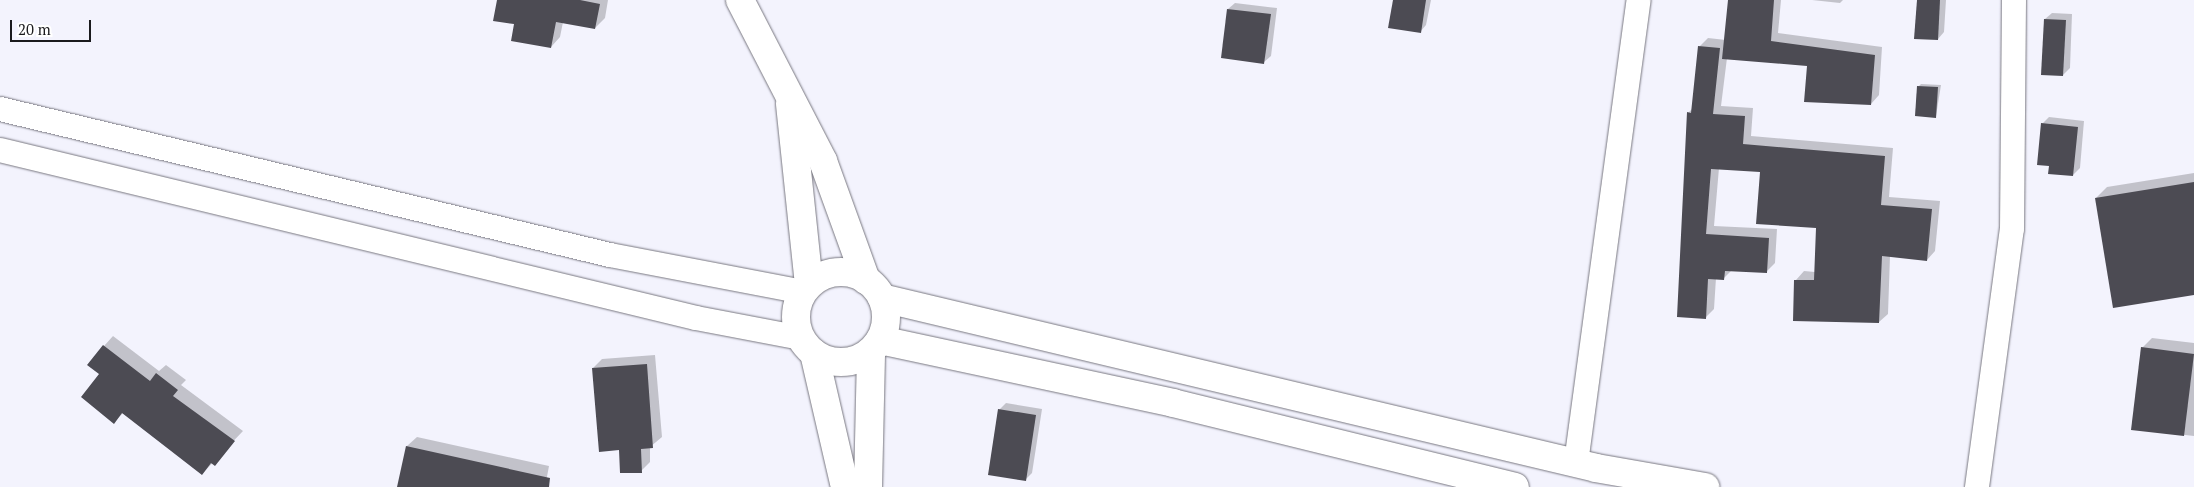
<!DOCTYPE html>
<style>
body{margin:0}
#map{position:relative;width:2194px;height:487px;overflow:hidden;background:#f3f3fd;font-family:"PT Serif",serif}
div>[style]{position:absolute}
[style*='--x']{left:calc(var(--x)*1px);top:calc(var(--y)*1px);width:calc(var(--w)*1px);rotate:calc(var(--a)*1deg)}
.shadow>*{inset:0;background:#0003}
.building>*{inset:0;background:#4c4b53}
.roads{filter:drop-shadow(0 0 1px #787780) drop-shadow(0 0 1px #787780)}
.minor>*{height:24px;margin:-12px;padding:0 12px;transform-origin:12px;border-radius:12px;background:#fff}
.secondary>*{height:28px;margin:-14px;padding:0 14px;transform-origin:14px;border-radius:14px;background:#fff}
.primary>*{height:28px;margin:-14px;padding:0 14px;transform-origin:14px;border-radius:14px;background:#fff}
.primary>.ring{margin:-14px;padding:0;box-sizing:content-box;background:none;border:28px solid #fff;border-radius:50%}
span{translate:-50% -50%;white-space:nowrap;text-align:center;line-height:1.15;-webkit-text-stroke:5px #fff;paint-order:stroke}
.scale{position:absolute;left:10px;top:20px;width:81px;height:22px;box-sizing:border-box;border:2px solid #1a1a1d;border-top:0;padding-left:6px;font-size:15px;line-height:18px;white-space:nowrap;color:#1a1a1d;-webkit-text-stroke:4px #fff;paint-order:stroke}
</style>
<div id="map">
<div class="shadow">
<i style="clip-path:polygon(498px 0,608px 0,605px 18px,595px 28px,563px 22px,560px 37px,551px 47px,516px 23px)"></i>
<i style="clip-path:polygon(1394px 0,1431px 0,1426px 25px,1420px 32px)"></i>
<i style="clip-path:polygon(1742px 0,1781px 0,1778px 33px,1882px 47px,1879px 95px,1871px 104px,1808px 65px,1727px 58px,1721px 106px,1753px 108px,1751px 136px,1893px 148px,1889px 197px,1940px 201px,1935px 251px,1927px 260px,1890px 256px,1888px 314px,1879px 322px,1796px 280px,1804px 271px,1815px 272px,1817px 227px,1761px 171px,1719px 168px,1714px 226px,1777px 229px,1775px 263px,1766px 272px,1732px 270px,1724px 278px,1716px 278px,1714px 309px,1705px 318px,1688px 113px,1693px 108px,1700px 46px,1708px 38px,1726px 40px)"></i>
<i style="clip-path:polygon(1812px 0,1843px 0,1840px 3px)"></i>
<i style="clip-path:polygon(1918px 0,1946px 0,1944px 32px,1938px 39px)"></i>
<i style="clip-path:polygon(1235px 3px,1277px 8px,1271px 56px,1264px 62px,1228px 9px)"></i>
<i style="clip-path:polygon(2052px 13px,2072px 14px,2070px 68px,2063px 75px,2045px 19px)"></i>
<i style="clip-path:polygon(1921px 84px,1941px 85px,1936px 116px,1918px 87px)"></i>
<i style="clip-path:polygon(2049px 117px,2084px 121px,2080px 168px,2073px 175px,2050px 164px,2042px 124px)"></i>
<i style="clip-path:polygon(2194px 173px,2194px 294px,2096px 198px,2107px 187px)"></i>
<i style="clip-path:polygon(113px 336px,159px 371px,166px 365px,186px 380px,181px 385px,243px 431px,202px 474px,123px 413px,114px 422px,101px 374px,104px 346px)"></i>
<i style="clip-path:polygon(2152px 338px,2194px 343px,2194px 436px,2132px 429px,2142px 348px)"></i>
<i style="clip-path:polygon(655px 355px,662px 437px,650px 447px,650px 462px,641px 471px,620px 449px,593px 368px,602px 359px)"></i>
<i style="clip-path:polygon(1006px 403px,1042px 409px,1032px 473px,1025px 480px,999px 410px)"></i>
<i style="clip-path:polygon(417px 437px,549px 466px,545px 487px,398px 487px,407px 446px)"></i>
</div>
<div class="building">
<i style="clip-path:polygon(497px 0,580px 0,600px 4px,595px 29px,556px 22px,551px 48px,511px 41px,514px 24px,493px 21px)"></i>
<i style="clip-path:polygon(1393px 0,1426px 0,1421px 33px,1388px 28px)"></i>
<i style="clip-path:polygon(1728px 0,1774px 0,1771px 41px,1875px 55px,1871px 105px,1804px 102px,1807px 66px,1722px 59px)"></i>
<i style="clip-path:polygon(1917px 0,1940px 0,1938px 40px,1914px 39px)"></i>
<i style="clip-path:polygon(1227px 9px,1271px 14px,1264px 64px,1221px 58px)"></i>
<i style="clip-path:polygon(2044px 19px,2066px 20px,2063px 76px,2041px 75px)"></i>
<i style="clip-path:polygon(1698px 46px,1720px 48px,1713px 114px,1745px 116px,1743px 144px,1885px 156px,1881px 205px,1932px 209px,1927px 261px,1882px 256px,1879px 323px,1793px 321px,1794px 280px,1814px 280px,1816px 228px,1756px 224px,1760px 172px,1711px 169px,1706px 234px,1769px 238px,1767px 273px,1725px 271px,1724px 280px,1708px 279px,1706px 319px,1677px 317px,1687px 112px,1691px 113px)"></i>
<i style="clip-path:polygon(1917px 86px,1938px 87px,1936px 118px,1915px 116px)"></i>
<i style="clip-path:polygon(2041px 123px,2078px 127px,2073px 176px,2048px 174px,2049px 166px,2037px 165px)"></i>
<i style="clip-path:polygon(2194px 182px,2194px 295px,2113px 308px,2095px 198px)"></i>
<i style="clip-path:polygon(103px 345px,150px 381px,156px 373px,178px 390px,173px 396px,235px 441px,215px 466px,211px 463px,202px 475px,122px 413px,114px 424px,81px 397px,99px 374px,87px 365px)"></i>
<i style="clip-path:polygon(2141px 347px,2194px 354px,2184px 436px,2131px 430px)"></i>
<i style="clip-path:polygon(647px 364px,653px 448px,641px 449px,642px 473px,620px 473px,619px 450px,599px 452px,592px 368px)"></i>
<i style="clip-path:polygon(998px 409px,1036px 415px,1026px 481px,988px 475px)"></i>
<i style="clip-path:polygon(406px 446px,550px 478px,549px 487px,397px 487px)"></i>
</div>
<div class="roads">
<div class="minor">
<i style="--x:0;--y:109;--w:627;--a:13.46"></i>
<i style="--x:610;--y:255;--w:197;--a:10.8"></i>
<i style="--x:0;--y:150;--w:716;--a:13.57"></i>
<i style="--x:696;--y:318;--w:107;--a:10.8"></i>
<i style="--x:1576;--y:463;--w:467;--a:-82.3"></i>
<i style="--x:1977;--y:487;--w:260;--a:-82.3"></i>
<i style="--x:2012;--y:229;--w:229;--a:-89.5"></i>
</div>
<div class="secondary">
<i style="--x:814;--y:353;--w:138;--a:77"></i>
<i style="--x:868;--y:487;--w:136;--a:-88.7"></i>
</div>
<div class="primary">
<i style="--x:740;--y:0;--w:181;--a:62.7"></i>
<i style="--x:823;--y:161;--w:127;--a:70.1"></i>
<i style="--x:790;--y:104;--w:182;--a:84"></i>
<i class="ring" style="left:796px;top:272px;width:62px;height:62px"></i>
<i style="--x:882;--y:298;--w:734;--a:13.39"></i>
<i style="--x:1596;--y:468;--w:111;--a:9.9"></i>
<i style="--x:880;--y:340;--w:300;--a:12.1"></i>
<i style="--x:1173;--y:403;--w:352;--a:13.8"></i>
</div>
</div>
<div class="scale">20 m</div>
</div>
